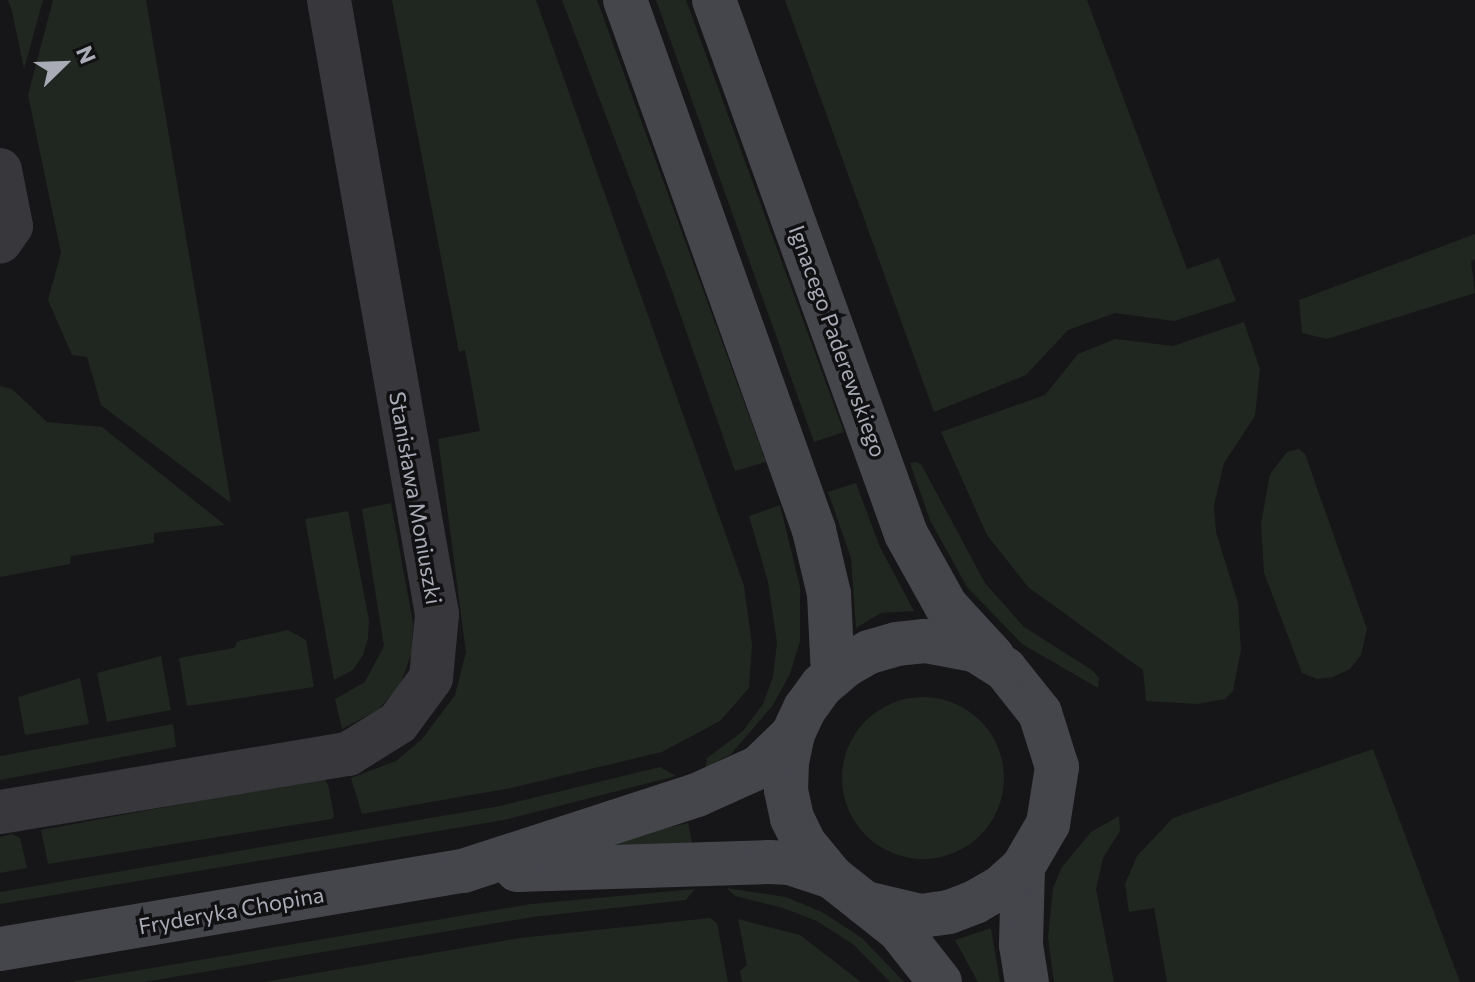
<!DOCTYPE html>
<meta charset="utf-8">
<style>
body{margin:0}
#map{position:relative;width:1475px;height:982px;overflow:hidden;background:#161517;font-family:Commissioner,sans-serif}
div>[style]{position:absolute}
[style*='--x']{left:calc(var(--x)*1px);top:calc(var(--y)*1px);width:calc(var(--w)*1px);rotate:calc(var(--a)*1deg)}
.green>*{inset:0;background:#202721}
.round{border-radius:50%}
.street>*{height:44px;margin:-22px;padding:0 22px;transform-origin:22px;border-radius:22px;background:#37373c}
.secondary>*{height:44px;margin:-22px;padding:0 22px;transform-origin:22px;border-radius:22px;background:#45464c}
span{translate:-50% -50%;white-space:nowrap;text-align:center;line-height:1.15;-webkit-text-stroke:7px #111012;paint-order:stroke}
.street-label{font-size:22px;color:#a9acb6}
.north{position:absolute;left:24px;top:24px;width:80px;height:80px;-webkit-text-stroke:6px #111012;paint-order:stroke;rotate:67deg;font-size:22px;font-weight:700;line-height:32px;text-align:center;color:#a9acb6}
.north::after{content:'';display:block;margin:auto;width:28px;height:36px;background:#a9acb6;clip-path:polygon(50% 0,100% 100%,50% 72%,0 100%)}
</style>
<div id="map">
<div class="green">
<i style="clip-path:polygon(8px 0,43px 0,24px 69px,12px 11px)"></i>
<i style="clip-path:polygon(53px 0,146px 0,231px 503px,101px 405px,87px 357px,72px 355px,48px 300px,61px 253px,28px 95px)"></i>
<i style="clip-path:polygon(392px 0,536px 0,744px 586px,752px 645px,749px 688px,720px 721px,662px 752px,511px 788px,362px 814px,351px 778px,396px 761px,422px 739px,455px 695px,466px 652px,438px 439px,480px 431px,465px 350px,459px 352px)"></i>
<i style="clip-path:polygon(562px 0,597px 0,766px 462px,735px 471px,670px 285px)"></i>
<i style="clip-path:polygon(656px 0,686px 0,844px 432px,814px 442px)"></i>
<i style="clip-path:polygon(785px 0,1087px 0,1187px 269px,1219px 258px,1236px 301px,1174px 321px,1115px 313px,1068px 330px,1026px 375px,934px 412px)"></i>
<i style="clip-path:polygon(1475px 234px,1475px 259px,1471px 261px,1475px 293px,1327px 339px,1302px 333px,1299px 300px)"></i>
<i style="clip-path:polygon(1244px 322px,1260px 369px,1255px 416px,1224px 463px,1214px 505px,1216px 532px,1238px 603px,1241px 649px,1233px 691px,1225px 699px,1197px 704px,1146px 701px,1143px 670px,1028px 587px,987px 535px,941px 432px,1045px 395px,1078px 354px,1115px 339px,1173px 346px)"></i>
<i style="clip-path:polygon(0 386px,12px 389px,47px 422px,102px 427px,225px 525px,154px 533px,154px 543px,71px 556px,70px 564px,0 577px)"></i>
<i style="clip-path:polygon(1299px 449px,1305px 454px,1367px 629px,1361px 655px,1350px 669px,1333px 677px,1317px 679px,1302px 673px,1264px 573px,1261px 524px,1270px 474px,1287px 452px)"></i>
<i style="clip-path:polygon(916px 462px,921px 464px,985px 583px,1024px 627px,1092px 670px,1099px 678px,1098px 688px,1022px 644px,967px 587px,930px 520px,910px 463px)"></i>
<i style="clip-path:polygon(856px 483px,880px 547px,914px 611px,881px 613px,856px 628px,851px 558px,828px 492px)"></i>
<i style="clip-path:polygon(391px 503px,413px 623px,412px 652px,400px 685px,378px 710px,342px 729px,335px 699px,365px 682px,384px 646px,362px 509px)"></i>
<i style="clip-path:polygon(780px 505px,800px 587px,800px 641px,790px 674px,773px 705px,731px 754px,705px 769px,707px 758px,743px 731px,763px 704px,773px 677px,777px 643px,768px 582px,749px 516px)"></i>
<i style="clip-path:polygon(348px 511px,369px 620px,368px 638px,363px 655px,353px 670px,334px 680px,305px 519px)"></i>
<i style="clip-path:polygon(288px 630px,306px 640px,314px 687px,187px 706px,179px 658px,234px 648px,238px 641px)"></i>
<i style="clip-path:polygon(161px 656px,171px 710px,107px 722px,97px 673px)"></i>
<i style="clip-path:polygon(80px 678px,89px 724px,25px 735px,18px 697px)"></i>
<i class="round" style="left:842px;top:697px;width:162px;height:162px"></i>
<i style="clip-path:polygon(173px 724px,176px 747px,0 780px,0 756px)"></i>
<i style="clip-path:polygon(1373px 749px,1460px 982px,1167px 982px,1154px 908px,1129px 912px,1125px 884px,1137px 856px,1173px 818px)"></i>
<i style="clip-path:polygon(660px 767px,676px 776px,504px 820px,0 904px,0 892px,500px 806px)"></i>
<i style="clip-path:polygon(323px 778px,328px 784px,334px 816px,332px 819px,48px 864px,41px 830px)"></i>
<i style="clip-path:polygon(1119px 816px,1120px 831px,1103px 858px,1096px 889px,1114px 982px,1054px 982px,1048px 938px,1053px 888px,1062px 867px,1091px 832px)"></i>
<i style="clip-path:polygon(688px 823px,692px 843px,605px 851px,604px 842px)"></i>
<i style="clip-path:polygon(12px 834px,20px 838px,27px 868px,0 873px,0 837px)"></i>
<i style="clip-path:polygon(727px 888px,786px 897px,822px 912px,862px 938px,904px 982px,890px 982px,854px 945px,817px 921px,783px 908px,735px 896px)"></i>
<i style="clip-path:polygon(695px 889px,686px 900px,533px 917px,144px 982px,69px 982px,531px 904px)"></i>
<i style="clip-path:polygon(710px 918px,717px 923px,728px 982px,264px 982px,520px 938px)"></i>
<i style="clip-path:polygon(738px 919px,800px 935px,861px 982px,742px 982px,740px 971px,747px 965px)"></i>
<i style="clip-path:polygon(991px 928px,1000px 982px,978px 982px,955px 940px)"></i>
</div>
<div class="street">
<i style="--x:0;--y:170;--w:57;--a:78.9"></i>
<i style="--x:11;--y:226;--w:19;--a:125"></i>
<i style="--x:0;--y:812;--w:353;--a:-9.5"></i>
<i style="--x:348;--y:754;--w:59;--a:-31.8"></i>
<i style="--x:398;--y:723;--w:56;--a:-53.7"></i>
<i style="--x:431;--y:678;--w:64;--a:-84.6"></i>
<i style="--x:437;--y:614;--w:623;--a:-99.98"></i>
</div>
<div class="secondary">
<i style="--x:625;--y:0;--w:563;--a:70.37"></i>
<i style="--x:814;--y:530;--w:66;--a:76.8"></i>
<i style="--x:829;--y:594;--w:82;--a:87.2"></i>
<i style="--x:714;--y:0;--w:567;--a:70.22"></i>
<i style="--x:906;--y:534;--w:82;--a:60.9"></i>
<i style="--x:946;--y:606;--w:69;--a:47.3"></i>
<i style="--x:1023;--y:867;--w:78;--a:91.5"></i>
<i style="--x:1021;--y:945;--w:37;--a:81"></i>
<i style="--x:517;--y:870;--w:252;--a:-1.8"></i>
<i style="--x:769;--y:862;--w:21;--a:3"></i>
<i style="--x:790;--y:863;--w:44;--a:18.4"></i>
<i style="--x:865;--y:903;--w:57;--a:13.1"></i>
<i style="--x:921;--y:916;--w:28;--a:-8"></i>
<i style="--x:949;--y:912;--w:28;--a:-21"></i>
<i style="--x:975;--y:902;--w:30;--a:-30"></i>
<i style="--x:1001;--y:887;--w:30;--a:-42"></i>
<i style="--x:1023;--y:867;--w:50;--a:-59.8"></i>
<i style="--x:1048;--y:824;--w:58;--a:-81"></i>
<i style="--x:1057;--y:767;--w:57;--a:-107.5"></i>
<i style="--x:1040;--y:713;--w:56;--a:-128.5"></i>
<i style="--x:1005;--y:669;--w:36;--a:-148"></i>
<i style="--x:974;--y:650;--w:50;--a:-169.6"></i>
<i style="--x:925;--y:641;--w:28;--a:174"></i>
<i style="--x:897;--y:644;--w:29;--a:164"></i>
<i style="--x:869;--y:652;--w:28;--a:150"></i>
<i style="--x:845;--y:666;--w:30;--a:140"></i>
<i style="--x:822;--y:685;--w:29;--a:126"></i>
<i style="--x:805;--y:708;--w:29;--a:115"></i>
<i style="--x:793;--y:734;--w:29;--a:102"></i>
<i style="--x:787;--y:762;--w:28;--a:92"></i>
<i style="--x:786;--y:790;--w:29;--a:78"></i>
<i style="--x:792;--y:818;--w:28;--a:64"></i>
<i style="--x:804;--y:843;--w:44;--a:50.5"></i>
<i style="--x:832;--y:877;--w:85;--a:38.3"></i>
<i style="--x:899;--y:930;--w:66;--a:51.7"></i>
<i style="--x:0;--y:949;--w:470;--a:-9.6"></i>
<i style="--x:463;--y:871;--w:246;--a:-18"></i>
<i style="--x:697;--y:795;--w:68;--a:-24.3"></i>
<i style="--x:759;--y:767;--w:47;--a:-44.1"></i>
</div>
<div class="street-label">
<span style="left:838px;top:341px;rotate:70deg">Ignacego Paderewskiego</span>
<span style="left:416px;top:498px;rotate:80deg">Stanisława Moniuszki</span>
<span style="left:231px;top:910px;rotate:-10deg">Fryderyka Chopina</span>
</div>
<div class="north">N</div>
</div>
